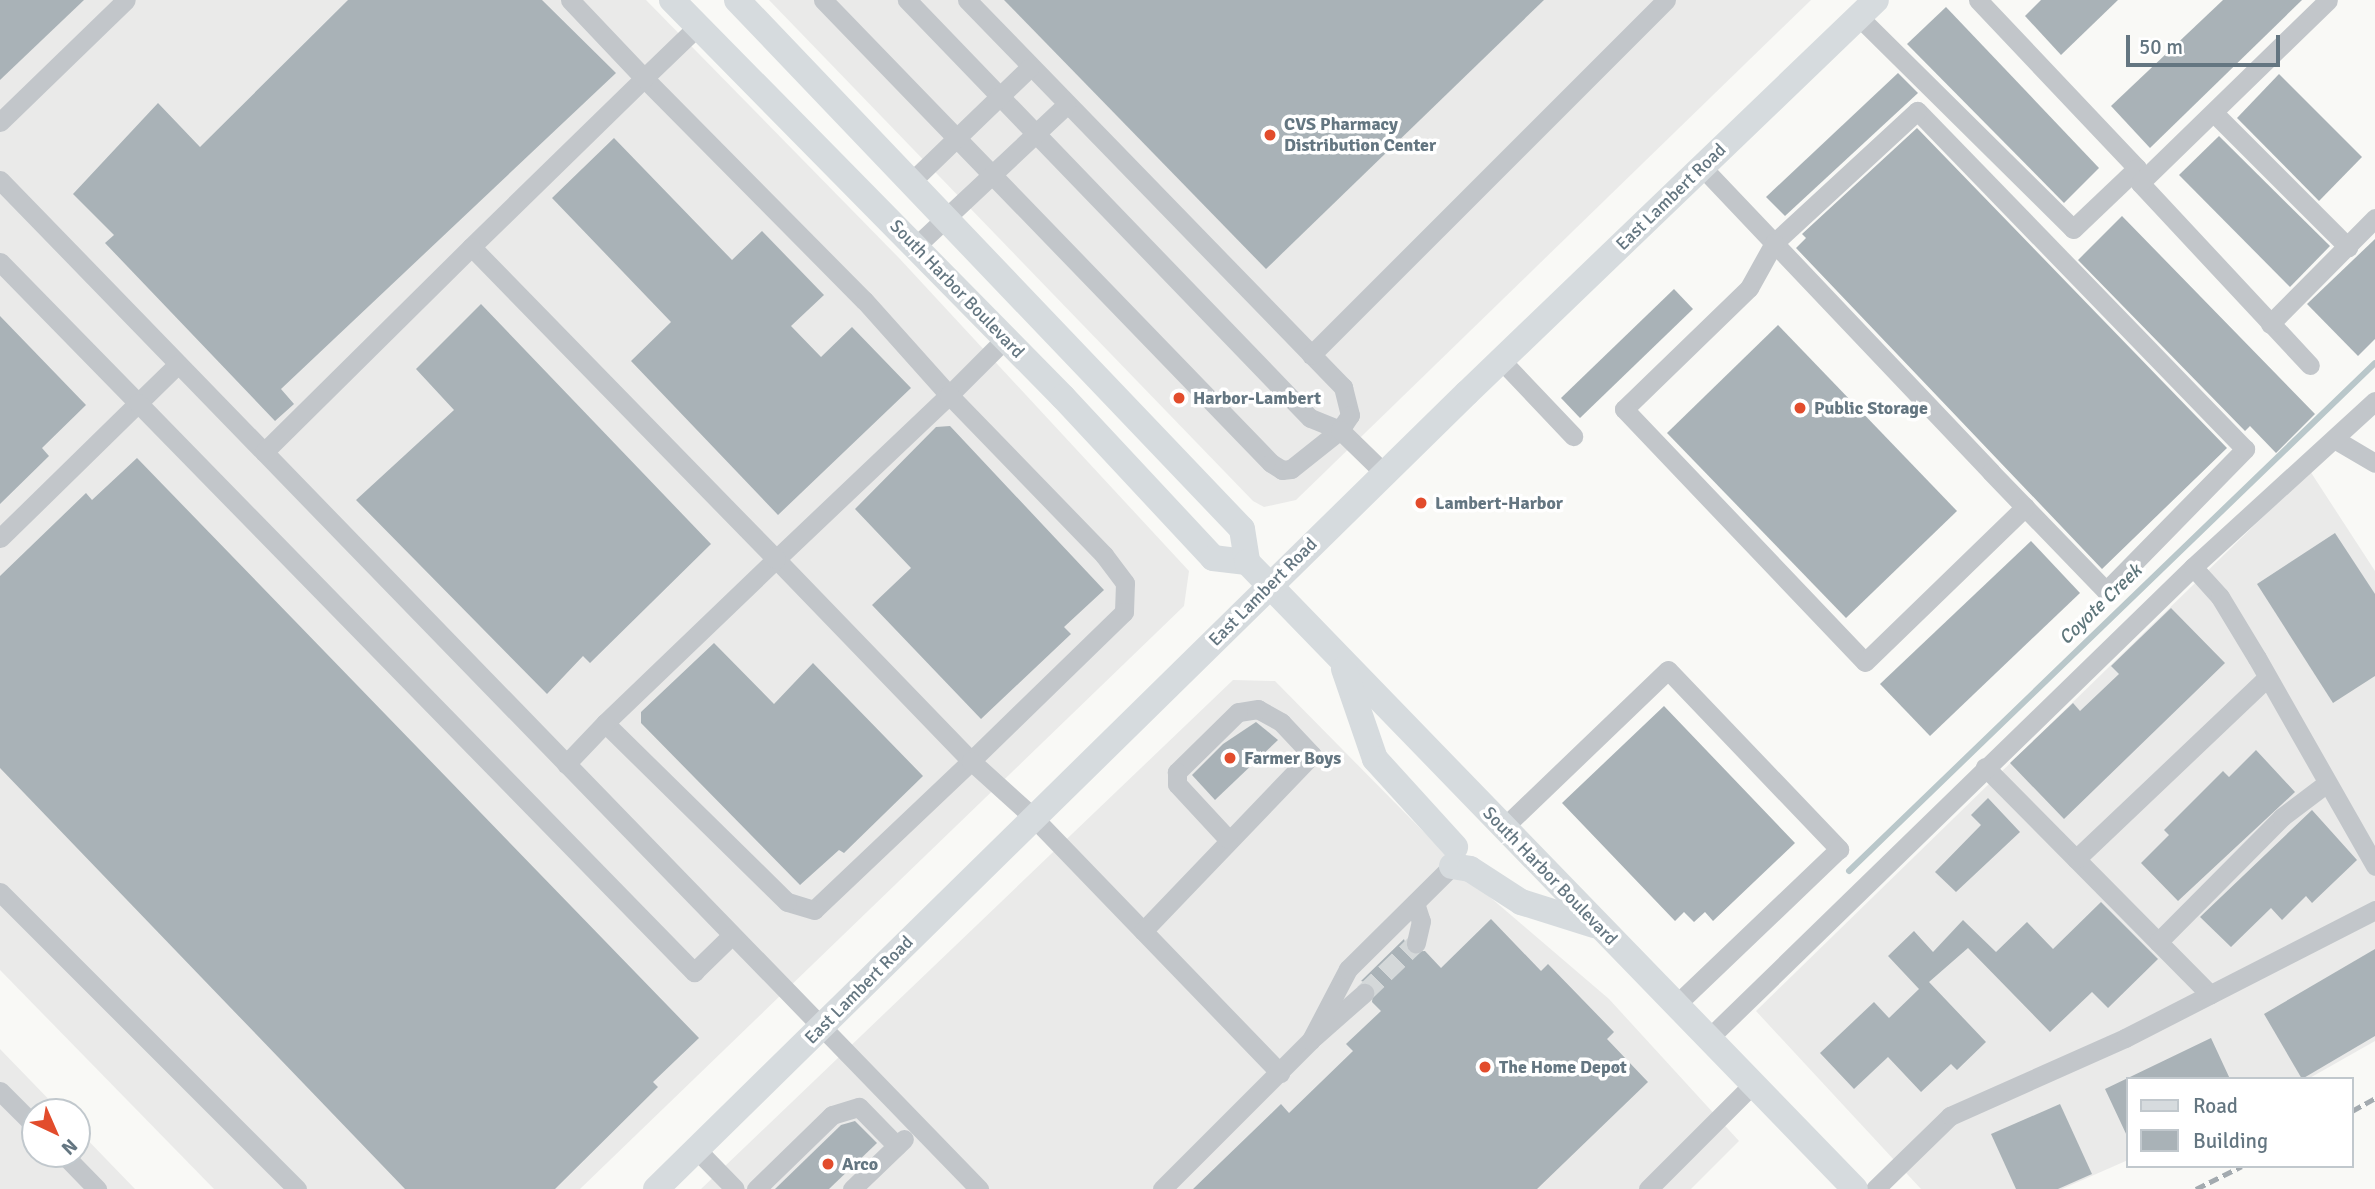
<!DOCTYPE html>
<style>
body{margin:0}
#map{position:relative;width:2375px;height:1189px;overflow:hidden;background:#f9f9f6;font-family:Signika,sans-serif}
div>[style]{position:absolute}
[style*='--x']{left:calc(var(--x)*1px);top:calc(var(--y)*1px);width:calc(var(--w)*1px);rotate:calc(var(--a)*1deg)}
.built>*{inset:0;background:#eaeae9}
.stream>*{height:6px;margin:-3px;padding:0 3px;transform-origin:3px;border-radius:3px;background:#b9c7ca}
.building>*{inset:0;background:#a9b2b7}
.minor-tunnel>*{height:19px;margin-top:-9.5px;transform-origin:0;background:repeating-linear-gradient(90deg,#d4d8d9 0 19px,transparent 0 29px)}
.minor>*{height:19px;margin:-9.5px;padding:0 9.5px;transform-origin:9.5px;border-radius:9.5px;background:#c2c6ca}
.major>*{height:26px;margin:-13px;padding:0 13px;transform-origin:13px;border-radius:13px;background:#d6dbde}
.rail>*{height:5px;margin-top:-2.5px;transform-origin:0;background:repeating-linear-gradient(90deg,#a3aaaf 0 10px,transparent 0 15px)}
.dots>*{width:19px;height:19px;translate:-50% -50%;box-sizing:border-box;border:4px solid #fff;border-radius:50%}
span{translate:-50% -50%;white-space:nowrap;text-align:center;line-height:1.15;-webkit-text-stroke:7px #fff;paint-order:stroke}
.poi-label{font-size:18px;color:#647681;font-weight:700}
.left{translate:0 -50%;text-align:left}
.street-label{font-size:18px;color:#647681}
.water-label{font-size:19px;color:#5e767b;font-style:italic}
.legend{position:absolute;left:2126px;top:1077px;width:228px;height:91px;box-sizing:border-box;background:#fff;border:2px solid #c1c8cd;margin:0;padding:9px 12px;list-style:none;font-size:21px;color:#647681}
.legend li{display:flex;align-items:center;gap:14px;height:35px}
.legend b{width:35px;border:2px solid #c1c8cd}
.north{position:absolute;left:21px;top:1098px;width:70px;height:70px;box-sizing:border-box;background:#fff;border:2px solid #c1c8cd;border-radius:50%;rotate:136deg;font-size:19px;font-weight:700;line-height:28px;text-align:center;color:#647681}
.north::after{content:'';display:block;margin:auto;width:24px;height:32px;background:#e24c2c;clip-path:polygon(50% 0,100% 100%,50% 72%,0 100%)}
.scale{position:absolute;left:2126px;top:35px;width:154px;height:32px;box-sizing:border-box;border:4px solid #647681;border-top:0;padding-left:9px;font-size:21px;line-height:24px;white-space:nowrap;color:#647681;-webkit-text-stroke:5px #fff;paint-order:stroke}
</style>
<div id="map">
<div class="built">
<i style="clip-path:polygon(0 0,646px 0,899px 258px,1189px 571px,1184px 606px,580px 1189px,214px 1189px,0 970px)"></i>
<i style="clip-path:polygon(769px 0,1811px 0,1296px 500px,1264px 507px,1253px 501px)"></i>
<i style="clip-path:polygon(2310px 471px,2375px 571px,2375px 1041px,2308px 1079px,2128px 1079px,2128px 1160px,2062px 1189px,1921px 1189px,1756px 1011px)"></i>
<i style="clip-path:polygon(1233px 680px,1275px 681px,1477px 886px,1609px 999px,1739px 1141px,1691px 1189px,701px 1189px)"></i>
<i style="clip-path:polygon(0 1049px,61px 1112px,35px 1112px,35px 1154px,77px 1154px,77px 1129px,135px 1189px,0 1189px)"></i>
</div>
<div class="stream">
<i style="--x:1849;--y:871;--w:731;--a:-44"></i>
</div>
<div class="building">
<i style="clip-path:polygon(0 0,84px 0,0 80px)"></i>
<i style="clip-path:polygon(348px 0,542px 0,616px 73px,281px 389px,294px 404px,275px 421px,105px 243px,114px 235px,73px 194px,158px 103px,200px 147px)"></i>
<i style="clip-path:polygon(1004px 0,1544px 0,1266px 269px)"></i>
<i style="clip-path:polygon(2041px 0,2118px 0,2061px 55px,2025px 16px)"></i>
<i style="clip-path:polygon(2223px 0,2302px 0,2150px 148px,2111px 106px)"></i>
<i style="clip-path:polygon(1946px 7px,2099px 168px,2064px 203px,1907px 44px)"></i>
<i style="clip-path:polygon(1898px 73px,1918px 93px,1785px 216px,1766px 197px)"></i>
<i style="clip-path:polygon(2279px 74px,2362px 157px,2319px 201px,2237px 118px)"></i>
<i style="clip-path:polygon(1917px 128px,2227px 448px,2102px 569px,1796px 248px,1806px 238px,1802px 234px)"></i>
<i style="clip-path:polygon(2219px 136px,2330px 246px,2290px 287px,2179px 175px)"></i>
<i style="clip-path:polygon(614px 138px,732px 260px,762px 231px,824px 295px,791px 326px,821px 357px,852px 327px,911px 388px,778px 515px,631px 361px,671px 322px,552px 198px)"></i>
<i style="clip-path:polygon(2122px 216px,2315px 414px,2276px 453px,2250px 426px,2245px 431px,2078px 260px)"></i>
<i style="clip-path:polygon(2375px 239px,2375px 339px,2358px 356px,2307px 304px)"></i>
<i style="clip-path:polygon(1674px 289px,1693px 309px,1580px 418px,1561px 398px)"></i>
<i style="clip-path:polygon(481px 304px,711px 544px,590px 663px,583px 656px,547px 694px,356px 500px,454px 410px,416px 369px)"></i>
<i style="clip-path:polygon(0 316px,86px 405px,42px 448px,49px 456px,0 504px)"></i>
<i style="clip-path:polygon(1778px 325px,1957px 511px,1846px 618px,1667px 433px)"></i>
<i style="clip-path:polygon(950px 426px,1104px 590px,1064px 627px,1071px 634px,981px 719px,872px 605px,911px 568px,855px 509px,936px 427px)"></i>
<i style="clip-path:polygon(137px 458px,699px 1038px,653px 1082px,658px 1087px,555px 1189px,405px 1189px,0 768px,0 576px,86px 493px,92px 500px)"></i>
<i style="clip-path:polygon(2335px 533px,2375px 594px,2375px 676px,2333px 703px,2257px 584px)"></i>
<i style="clip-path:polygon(2031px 541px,2080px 593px,1930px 736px,1880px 684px)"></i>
<i style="clip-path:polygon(2171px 608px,2225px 663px,2064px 819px,2010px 763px,2073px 703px,2080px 711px,2119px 674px,2111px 666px)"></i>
<i style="clip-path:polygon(714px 643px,774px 704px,813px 663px,923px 776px,844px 853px,839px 850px,800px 885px,641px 723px,641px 712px)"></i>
<i style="clip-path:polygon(1664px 706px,1795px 843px,1713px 921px,1705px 912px,1694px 922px,1684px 912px,1675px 921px,1562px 803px)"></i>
<i style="clip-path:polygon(1256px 722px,1278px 740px,1215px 800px,1192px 775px,1223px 744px)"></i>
<i style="clip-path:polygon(2256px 750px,2295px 792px,2178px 901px,2141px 863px,2169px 835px,2164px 830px,2223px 771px,2229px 777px)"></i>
<i style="clip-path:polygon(1988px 798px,2020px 832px,1956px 892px,1935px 872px,1981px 825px,1971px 815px)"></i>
<i style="clip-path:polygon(2312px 810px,2357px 860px,2312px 903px,2306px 896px,2282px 920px,2271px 908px,2231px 947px,2200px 917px)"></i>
<i style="clip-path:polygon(2101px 902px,2158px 959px,2108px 1008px,2092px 992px,2050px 1032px,1968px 948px,1929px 982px,1986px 1042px,1957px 1070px,1951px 1064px,1921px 1092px,1888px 1057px,1854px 1089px,1820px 1053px,1874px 1002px,1889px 1018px,1919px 989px,1888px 956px,1914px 931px,1933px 952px,1963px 920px,1996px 952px,2027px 922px,2053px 949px)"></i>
<i style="clip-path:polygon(1491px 919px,1541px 971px,1548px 964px,1614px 1032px,1607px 1039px,1648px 1082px,1537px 1189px,1193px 1189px,1281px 1104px,1289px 1113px,1353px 1051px,1346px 1044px,1381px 1011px,1372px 1002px,1374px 985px,1361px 981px,1404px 939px,1408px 952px,1425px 951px,1441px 968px)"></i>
<i style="clip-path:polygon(2375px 949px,2375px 1036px,2302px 1079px,2264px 1014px)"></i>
<i style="clip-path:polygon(2211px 1038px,2230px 1079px,2128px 1079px,2128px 1138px,2105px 1089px)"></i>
<i style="clip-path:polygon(2060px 1104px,2092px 1174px,2058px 1189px,2016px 1189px,1991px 1134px)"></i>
<i style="clip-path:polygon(855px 1121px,877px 1143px,829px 1189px,775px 1189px,841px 1125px)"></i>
</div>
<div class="minor-tunnel">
<i style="--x:1364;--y:993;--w:72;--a:-43.9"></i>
</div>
<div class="minor">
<i style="--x:570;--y:0;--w:108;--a:46.5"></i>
<i style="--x:644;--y:78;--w:313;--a:45.3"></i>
<i style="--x:864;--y:300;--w:127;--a:48.2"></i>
<i style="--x:949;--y:395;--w:238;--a:136.5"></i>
<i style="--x:776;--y:559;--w:281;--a:46"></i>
<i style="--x:971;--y:761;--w:216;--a:136.5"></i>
<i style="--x:814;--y:910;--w:28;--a:-163"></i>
<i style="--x:787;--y:902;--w:255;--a:-135.5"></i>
<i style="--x:605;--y:723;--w:237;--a:-43.8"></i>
<i style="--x:776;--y:559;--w:436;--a:-134.3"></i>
<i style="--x:471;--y:247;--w:242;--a:-44.3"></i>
<i style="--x:644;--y:78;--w:74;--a:-43.9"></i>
<i style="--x:823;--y:0;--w:644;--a:45.94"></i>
<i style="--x:1271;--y:463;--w:13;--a:32"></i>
<i style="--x:1282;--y:470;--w:9;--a:-6"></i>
<i style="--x:1291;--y:469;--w:63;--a:-38.5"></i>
<i style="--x:1340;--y:430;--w:32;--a:-158"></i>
<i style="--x:1310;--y:418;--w:581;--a:-133.95"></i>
<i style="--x:967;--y:0;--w:540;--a:45.83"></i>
<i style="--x:1343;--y:387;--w:29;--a:76"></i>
<i style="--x:1350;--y:415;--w:18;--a:124"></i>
<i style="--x:1340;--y:430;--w:62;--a:44.3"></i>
<i style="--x:1978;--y:0;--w:231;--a:46.6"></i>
<i style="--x:2137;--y:168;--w:15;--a:79"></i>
<i style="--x:2140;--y:183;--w:249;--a:47"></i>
<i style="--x:1859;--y:17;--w:301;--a:44.7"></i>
<i style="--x:2073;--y:229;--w:88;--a:-43.6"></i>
<i style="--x:2214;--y:113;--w:190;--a:45"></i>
<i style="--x:0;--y:122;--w:175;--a:-44.1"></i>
<i style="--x:1702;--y:167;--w:105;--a:46.5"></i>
<i style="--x:1774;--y:243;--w:315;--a:46.5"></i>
<i style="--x:1991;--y:472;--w:165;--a:46"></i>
<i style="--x:2106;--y:591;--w:199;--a:-45.6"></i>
<i style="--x:2245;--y:449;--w:471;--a:-134.1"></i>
<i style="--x:1917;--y:111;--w:195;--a:137.3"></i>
<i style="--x:1774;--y:243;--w:51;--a:119.1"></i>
<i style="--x:1749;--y:288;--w:174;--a:135.9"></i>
<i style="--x:1624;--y:409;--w:349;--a:46.4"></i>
<i style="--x:1865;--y:662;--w:223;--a:-44.1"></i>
<i style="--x:0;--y:180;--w:1406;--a:45.86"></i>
<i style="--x:911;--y:182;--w:165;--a:-44"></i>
<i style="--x:2140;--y:183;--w:262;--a:-44.2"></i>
<i style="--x:916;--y:246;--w:206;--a:-43.2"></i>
<i style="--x:0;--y:262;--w:197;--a:45.6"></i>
<i style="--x:138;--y:403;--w:193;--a:135.6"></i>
<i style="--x:2270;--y:324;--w:149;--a:-45.3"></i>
<i style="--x:1005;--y:339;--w:79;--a:135"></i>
<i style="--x:949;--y:395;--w:223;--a:45.9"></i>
<i style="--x:1104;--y:555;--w:35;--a:53"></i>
<i style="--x:1125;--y:583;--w:29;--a:92"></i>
<i style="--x:1124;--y:612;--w:214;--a:135.8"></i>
<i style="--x:971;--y:761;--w:84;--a:42.1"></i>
<i style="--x:1033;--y:817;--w:356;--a:46"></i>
<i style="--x:1311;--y:355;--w:502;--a:-45"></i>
<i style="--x:1501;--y:360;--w:105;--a:46.5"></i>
<i style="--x:178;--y:364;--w:56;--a:135.7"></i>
<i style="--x:138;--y:403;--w:796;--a:45.66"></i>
<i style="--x:694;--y:972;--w:53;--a:-44.2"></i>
<i style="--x:2336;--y:440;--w:45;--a:30.5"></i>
<i style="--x:264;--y:452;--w:291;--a:-44.7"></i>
<i style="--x:2193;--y:567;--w:246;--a:-42.4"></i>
<i style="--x:566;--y:764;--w:57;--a:-46.4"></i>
<i style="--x:1985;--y:767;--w:320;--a:45.3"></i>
<i style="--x:1503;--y:828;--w:228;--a:-43.8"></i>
<i style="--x:1668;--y:670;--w:248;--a:46.3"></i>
<i style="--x:1839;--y:849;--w:226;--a:136.3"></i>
<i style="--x:2076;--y:859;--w:263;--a:-43.5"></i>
<i style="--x:0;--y:892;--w:420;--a:45"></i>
<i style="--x:1415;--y:903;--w:19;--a:72"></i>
<i style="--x:1421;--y:921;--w:23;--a:103"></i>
<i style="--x:1143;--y:931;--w:244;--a:-46.2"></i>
<i style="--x:1312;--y:755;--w:45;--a:-133.2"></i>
<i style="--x:1281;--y:722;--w:26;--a:-151"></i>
<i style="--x:1258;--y:709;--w:20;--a:171"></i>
<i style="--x:1238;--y:712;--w:86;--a:135.5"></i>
<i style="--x:1177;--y:772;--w:12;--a:90"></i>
<i style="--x:1177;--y:784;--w:75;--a:47.2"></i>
<i style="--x:2158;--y:942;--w:176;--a:-45.2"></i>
<i style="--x:2282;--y:817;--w:56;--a:-37.1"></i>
<i style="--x:1314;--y:1037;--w:67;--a:-41.3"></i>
<i style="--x:1709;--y:1038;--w:675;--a:-44.22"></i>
<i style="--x:2193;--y:567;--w:40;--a:48"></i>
<i style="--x:2220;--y:597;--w:71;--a:58.8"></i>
<i style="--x:2257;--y:658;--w:239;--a:60.4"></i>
<i style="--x:0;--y:1091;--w:49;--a:45"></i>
<i style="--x:697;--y:1150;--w:54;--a:45.7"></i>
<i style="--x:63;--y:1154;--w:49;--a:45.8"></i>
<i style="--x:756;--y:1189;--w:106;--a:-44.2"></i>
<i style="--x:832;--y:1115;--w:28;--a:-17"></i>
<i style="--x:859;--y:1107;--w:54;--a:45.7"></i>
<i style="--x:852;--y:1189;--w:72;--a:-43.9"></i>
<i style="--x:1162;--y:1189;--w:211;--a:-45"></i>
<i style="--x:1311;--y:1040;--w:80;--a:-62.5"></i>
<i style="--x:1348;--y:969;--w:146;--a:-44.7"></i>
<i style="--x:1648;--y:1189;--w:148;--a:-45"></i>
<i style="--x:1875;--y:1189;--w:105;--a:-44.2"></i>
<i style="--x:1950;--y:1116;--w:192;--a:-24"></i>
<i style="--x:2125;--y:1038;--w:281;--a:-27.1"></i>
</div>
<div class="major">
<i style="--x:672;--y:0;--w:557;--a:45.44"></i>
<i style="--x:1063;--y:397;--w:220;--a:47"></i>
<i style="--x:1213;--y:558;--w:34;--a:7"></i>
<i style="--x:737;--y:0;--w:731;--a:46.33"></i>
<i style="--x:1242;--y:529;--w:33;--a:81"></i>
<i style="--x:1247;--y:562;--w:873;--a:45.88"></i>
<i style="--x:1344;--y:669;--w:95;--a:71"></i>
<i style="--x:1375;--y:759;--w:119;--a:47.7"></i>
<i style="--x:1452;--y:866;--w:18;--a:9"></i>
<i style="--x:1470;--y:869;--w:61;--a:32.9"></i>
<i style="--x:1521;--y:902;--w:77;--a:17.5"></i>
<i style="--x:656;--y:1189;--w:1136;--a:-44.47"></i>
<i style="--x:1467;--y:393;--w:567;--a:-43.86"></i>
</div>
<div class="rail">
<i style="--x:2352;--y:1111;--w:26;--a:-29"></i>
<i style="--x:2196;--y:1189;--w:51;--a:-26.6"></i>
</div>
<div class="dots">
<i style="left:1270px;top:135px;background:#e24c2c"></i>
<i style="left:1179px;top:398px;background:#e24c2c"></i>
<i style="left:1800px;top:408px;background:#e24c2c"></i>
<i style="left:1421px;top:503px;background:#e24c2c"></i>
<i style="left:1230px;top:758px;background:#e24c2c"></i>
<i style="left:1485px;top:1067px;background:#e24c2c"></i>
<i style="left:828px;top:1164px;background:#e24c2c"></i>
</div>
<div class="poi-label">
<span class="left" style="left:1284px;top:135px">CVS Pharmacy<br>Distribution Center</span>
<span class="left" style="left:1193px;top:398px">Harbor-Lambert</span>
<span class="left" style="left:1814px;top:408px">Public Storage</span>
<span class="left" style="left:1435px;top:503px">Lambert-Harbor</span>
<span class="left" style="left:1244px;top:758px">Farmer Boys</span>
<span class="left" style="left:1499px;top:1067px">The Home Depot</span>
<span class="left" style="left:842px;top:1164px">Arco</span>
</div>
<div class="street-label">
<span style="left:1671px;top:197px;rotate:-44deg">East Lambert Road</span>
<span style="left:957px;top:289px;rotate:46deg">South Harbor Boulevard</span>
<span style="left:1263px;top:592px;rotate:-45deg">East Lambert Road</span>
<span style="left:1550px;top:876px;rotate:46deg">South Harbor Boulevard</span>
<span style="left:859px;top:990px;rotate:-45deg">East Lambert Road</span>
</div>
<div class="water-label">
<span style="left:2101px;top:605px;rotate:-44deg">Coyote Creek</span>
</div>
<ul class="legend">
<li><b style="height:9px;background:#d6dbde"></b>Road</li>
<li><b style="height:19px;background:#a9b2b7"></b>Building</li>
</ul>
<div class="north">N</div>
<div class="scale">50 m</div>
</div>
